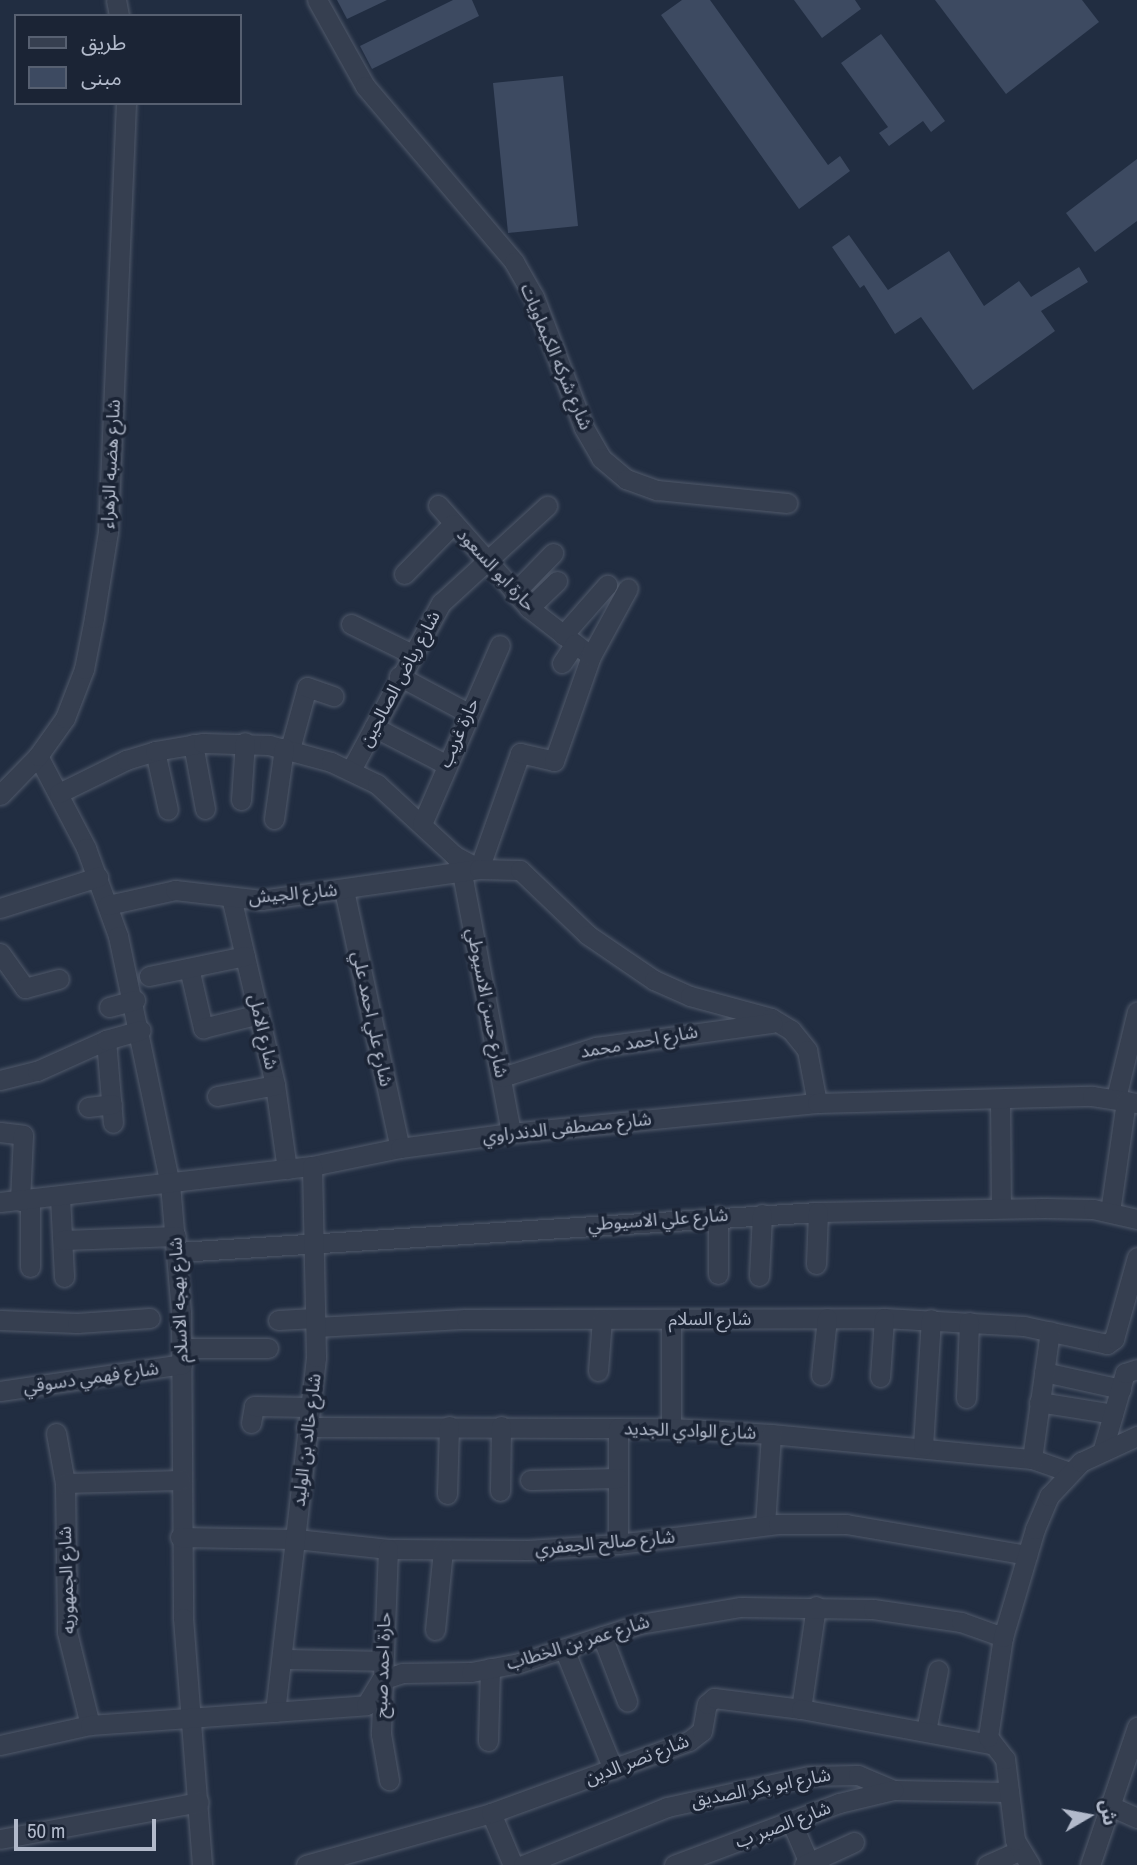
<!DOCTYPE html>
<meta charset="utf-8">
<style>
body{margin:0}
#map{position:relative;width:1137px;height:1865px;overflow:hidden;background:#212d41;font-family:"Archivo Narrow","Noto Sans Arabic",sans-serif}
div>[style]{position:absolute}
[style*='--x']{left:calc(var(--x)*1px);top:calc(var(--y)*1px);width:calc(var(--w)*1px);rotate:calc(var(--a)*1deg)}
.building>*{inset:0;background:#3d4a61}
.roads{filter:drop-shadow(0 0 2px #515a6b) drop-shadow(0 0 2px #515a6b)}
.minor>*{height:19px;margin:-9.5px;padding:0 9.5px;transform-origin:9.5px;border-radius:9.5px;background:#363f50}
span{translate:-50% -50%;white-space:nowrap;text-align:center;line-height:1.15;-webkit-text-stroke:7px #1b2435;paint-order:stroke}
.street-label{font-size:18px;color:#b2bacb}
.legend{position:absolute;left:14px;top:14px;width:228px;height:91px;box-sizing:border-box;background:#1b2435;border:2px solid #576071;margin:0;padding:9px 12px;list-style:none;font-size:21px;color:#b2bacb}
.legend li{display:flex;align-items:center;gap:14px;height:35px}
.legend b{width:35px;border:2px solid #576071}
.north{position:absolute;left:1053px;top:1781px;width:70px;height:70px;-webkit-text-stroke:5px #1b2435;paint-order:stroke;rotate:80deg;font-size:19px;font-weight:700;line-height:28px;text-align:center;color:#b2bacb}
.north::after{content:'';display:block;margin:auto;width:24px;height:32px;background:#b2bacb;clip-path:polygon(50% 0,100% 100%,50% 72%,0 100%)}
.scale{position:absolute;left:14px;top:1819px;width:142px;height:32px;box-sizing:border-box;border:4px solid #b2bacb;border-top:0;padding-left:9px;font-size:21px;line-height:24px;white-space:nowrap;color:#b2bacb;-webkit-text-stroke:5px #1b2435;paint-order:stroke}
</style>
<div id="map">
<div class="building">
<i style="clip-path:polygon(337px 0,387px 0,347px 19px)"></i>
<i style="clip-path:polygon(453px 0,472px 0,479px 16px,372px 69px,360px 46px)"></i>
<i style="clip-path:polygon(682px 0,710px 0,828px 165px,840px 156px,850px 171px,799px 209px,661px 15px)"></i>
<i style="clip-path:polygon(794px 0,855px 0,861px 9px,822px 38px)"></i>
<i style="clip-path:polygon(935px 0,1082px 0,1099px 22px,1006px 94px)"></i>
<i style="clip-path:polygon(881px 34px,945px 121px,931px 132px,923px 121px,889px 146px,879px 133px,888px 127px,841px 63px)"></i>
<i style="clip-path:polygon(563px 76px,578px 226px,508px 233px,493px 83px)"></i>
<i style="clip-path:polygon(1137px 159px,1137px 221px,1095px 252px,1066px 213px)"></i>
<i style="clip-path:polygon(849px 235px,888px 290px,949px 251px,984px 306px,1019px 281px,1031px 297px,1079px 267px,1088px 282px,1041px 311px,1055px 331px,973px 390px,921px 317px,895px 334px,864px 285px,860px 288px,832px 247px)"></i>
</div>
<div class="roads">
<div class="minor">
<i style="--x:116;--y:0;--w:16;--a:79"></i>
<i style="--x:317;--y:0;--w:98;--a:60.8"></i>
<i style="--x:365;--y:86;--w:231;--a:49.7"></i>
<i style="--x:514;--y:262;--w:40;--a:60.3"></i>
<i style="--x:534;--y:297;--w:140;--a:69.1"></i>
<i style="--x:584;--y:428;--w:34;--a:60"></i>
<i style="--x:601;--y:458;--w:33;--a:40"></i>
<i style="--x:626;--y:479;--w:33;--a:20"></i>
<i style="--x:657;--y:490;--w:131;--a:5.7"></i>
<i style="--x:438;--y:505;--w:137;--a:48.5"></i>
<i style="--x:529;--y:608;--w:78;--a:37.7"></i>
<i style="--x:404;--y:574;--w:70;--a:-45.6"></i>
<i style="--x:514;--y:593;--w:56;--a:-45.7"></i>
<i style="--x:529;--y:608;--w:39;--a:-44"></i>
<i style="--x:351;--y:624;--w:66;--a:26.2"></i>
<i style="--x:563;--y:635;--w:67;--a:-48.7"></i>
<i style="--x:562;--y:663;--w:23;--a:-56"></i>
<i style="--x:399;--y:676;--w:78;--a:28.2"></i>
<i style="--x:374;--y:727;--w:80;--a:27.5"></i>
<i style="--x:193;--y:744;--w:66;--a:79.5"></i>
<i style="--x:290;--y:749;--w:64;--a:-74.7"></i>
<i style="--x:307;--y:687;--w:28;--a:19"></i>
<i style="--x:155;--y:751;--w:60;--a:77.6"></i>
<i style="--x:38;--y:756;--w:104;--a:62.4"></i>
<i style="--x:86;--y:848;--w:94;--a:70"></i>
<i style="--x:118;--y:936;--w:253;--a:78.2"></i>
<i style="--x:170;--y:1184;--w:129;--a:85.1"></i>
<i style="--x:181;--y:1313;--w:305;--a:89.6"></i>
<i style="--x:183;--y:1618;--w:248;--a:85.6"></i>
<i style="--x:351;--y:770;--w:190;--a:-61.7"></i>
<i style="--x:441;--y:603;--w:144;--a:-42.5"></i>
<i style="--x:59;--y:793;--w:75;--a:-26.2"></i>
<i style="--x:126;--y:760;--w:30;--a:-17"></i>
<i style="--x:155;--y:751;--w:49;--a:-9.5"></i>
<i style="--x:203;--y:743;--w:66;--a:1.7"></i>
<i style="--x:269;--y:745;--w:64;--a:15.3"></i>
<i style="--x:331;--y:762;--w:51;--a:25.6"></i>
<i style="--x:377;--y:784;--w:106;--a:42.7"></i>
<i style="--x:455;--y:856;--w:27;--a:28"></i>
<i style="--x:0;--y:795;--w:54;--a:-45.7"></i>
<i style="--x:38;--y:756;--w:47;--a:-54.6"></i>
<i style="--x:65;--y:718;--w:53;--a:-68.8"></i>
<i style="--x:84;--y:669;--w:52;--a:-78.9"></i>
<i style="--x:94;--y:618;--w:87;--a:-80.8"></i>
<i style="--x:108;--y:532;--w:429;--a:-87.6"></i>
<i style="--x:241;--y:800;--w:58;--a:-86.1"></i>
<i style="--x:274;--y:819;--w:72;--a:-82"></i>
<i style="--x:422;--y:824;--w:195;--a:-66.5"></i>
<i style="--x:479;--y:869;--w:123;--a:-70.5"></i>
<i style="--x:520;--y:753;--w:35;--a:13"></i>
<i style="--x:554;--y:761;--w:111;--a:-70.6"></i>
<i style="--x:591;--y:656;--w:77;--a:-61.4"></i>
<i style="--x:462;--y:873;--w:265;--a:79.3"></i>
<i style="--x:344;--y:890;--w:264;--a:77.8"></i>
<i style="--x:231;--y:897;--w:193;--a:76.8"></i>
<i style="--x:275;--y:1085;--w:85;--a:81.9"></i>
<i style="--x:108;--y:905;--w:69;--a:-12.6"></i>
<i style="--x:175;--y:890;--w:87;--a:6.6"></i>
<i style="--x:261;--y:900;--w:220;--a:-8.1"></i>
<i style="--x:479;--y:869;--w:41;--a:1.4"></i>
<i style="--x:520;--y:870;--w:94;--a:43.7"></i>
<i style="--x:588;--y:935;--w:80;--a:34.3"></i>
<i style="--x:654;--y:980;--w:39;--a:24"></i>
<i style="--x:690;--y:996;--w:84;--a:15.2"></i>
<i style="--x:771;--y:1018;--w:23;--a:31"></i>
<i style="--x:791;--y:1030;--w:26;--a:51"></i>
<i style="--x:807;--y:1050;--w:54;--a:79.3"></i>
<i style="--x:0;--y:908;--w:103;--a:-17.6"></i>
<i style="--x:0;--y:953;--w:43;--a:54.5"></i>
<i style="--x:25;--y:988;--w:35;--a:-15"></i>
<i style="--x:189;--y:968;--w:62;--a:76.9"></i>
<i style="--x:203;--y:1028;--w:58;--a:-14"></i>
<i style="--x:149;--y:976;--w:98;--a:-11.8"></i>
<i style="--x:109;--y:1007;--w:27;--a:-15"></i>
<i style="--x:106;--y:1040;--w:83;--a:85.2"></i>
<i style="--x:502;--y:1077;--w:99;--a:-17.7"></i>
<i style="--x:596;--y:1047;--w:178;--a:-7.8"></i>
<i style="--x:0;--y:1080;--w:38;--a:-14"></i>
<i style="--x:37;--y:1071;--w:76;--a:-24.2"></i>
<i style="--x:106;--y:1040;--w:36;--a:-16"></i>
<i style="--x:217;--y:1096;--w:59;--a:-10.7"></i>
<i style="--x:1116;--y:1098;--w:89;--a:-76.4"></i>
<i style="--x:1000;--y:1099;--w:109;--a:89.5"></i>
<i style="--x:88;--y:1107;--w:24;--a:-7"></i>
<i style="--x:0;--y:1132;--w:23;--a:7"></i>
<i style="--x:23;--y:1135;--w:66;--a:92.6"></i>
<i style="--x:60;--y:1197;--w:80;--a:87.1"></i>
<i style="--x:30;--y:1200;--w:67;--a:90"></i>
<i style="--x:0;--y:1202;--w:314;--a:-6.6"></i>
<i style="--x:312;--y:1166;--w:90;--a:-11.6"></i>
<i style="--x:400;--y:1148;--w:112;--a:-7.7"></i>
<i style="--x:511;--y:1133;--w:307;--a:-5.6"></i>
<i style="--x:817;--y:1103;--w:275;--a:-1.5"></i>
<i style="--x:1092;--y:1096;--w:46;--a:8.8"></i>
<i style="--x:1110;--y:1212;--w:112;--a:-81.8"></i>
<i style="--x:63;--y:1240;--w:113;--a:-2"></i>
<i style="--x:178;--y:1252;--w:641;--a:-3.58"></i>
<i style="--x:818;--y:1212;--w:226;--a:-1"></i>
<i style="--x:1044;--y:1208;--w:49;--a:1.2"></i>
<i style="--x:1093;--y:1209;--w:45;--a:12.8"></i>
<i style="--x:816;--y:1264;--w:52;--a:-87.8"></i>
<i style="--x:718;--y:1274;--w:58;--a:-90"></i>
<i style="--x:759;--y:1276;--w:62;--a:-87.2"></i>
<i style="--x:671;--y:1319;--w:109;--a:90"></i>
<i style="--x:0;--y:1320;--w:77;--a:2.2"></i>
<i style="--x:77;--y:1323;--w:73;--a:-3.9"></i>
<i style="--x:278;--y:1320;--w:37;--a:-3"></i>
<i style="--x:316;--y:1327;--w:150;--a:-3.1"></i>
<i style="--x:466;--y:1319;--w:418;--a:-0.1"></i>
<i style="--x:884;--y:1318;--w:140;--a:3.3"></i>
<i style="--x:1024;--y:1326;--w:85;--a:12.2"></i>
<i style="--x:1107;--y:1344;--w:9;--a:-36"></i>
<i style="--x:1114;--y:1339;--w:85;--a:-74.3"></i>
<i style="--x:182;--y:1348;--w:86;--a:0"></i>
<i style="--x:598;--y:1371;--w:52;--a:-85.6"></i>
<i style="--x:1044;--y:1372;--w:79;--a:12.4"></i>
<i style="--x:821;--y:1375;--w:57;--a:-84"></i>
<i style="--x:880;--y:1377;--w:59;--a:-86.1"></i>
<i style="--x:0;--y:1391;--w:184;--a:-8.4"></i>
<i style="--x:966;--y:1398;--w:76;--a:-87.7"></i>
<i style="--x:1039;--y:1402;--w:75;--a:9.2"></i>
<i style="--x:251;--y:1423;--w:17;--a:-80"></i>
<i style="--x:254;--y:1406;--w:56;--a:1"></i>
<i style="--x:306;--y:1427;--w:365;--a:0.2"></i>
<i style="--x:671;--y:1428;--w:100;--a:3.4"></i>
<i style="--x:771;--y:1434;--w:262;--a:5.5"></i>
<i style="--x:1032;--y:1459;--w:39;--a:19"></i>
<i style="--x:618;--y:1428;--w:116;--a:90"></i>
<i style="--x:56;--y:1433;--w:51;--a:79.8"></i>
<i style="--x:65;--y:1483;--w:149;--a:89.2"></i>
<i style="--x:67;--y:1632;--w:96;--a:76.1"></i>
<i style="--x:923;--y:1446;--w:127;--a:-86.4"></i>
<i style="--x:1103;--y:1449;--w:79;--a:-73.9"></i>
<i style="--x:1125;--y:1373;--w:13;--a:-18"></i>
<i style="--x:1032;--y:1459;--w:129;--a:-82"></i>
<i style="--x:530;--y:1480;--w:88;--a:-1.3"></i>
<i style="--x:65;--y:1483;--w:116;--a:-1.5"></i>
<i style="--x:500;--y:1491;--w:65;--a:-89.1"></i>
<i style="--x:447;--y:1494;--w:68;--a:-88.3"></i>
<i style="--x:765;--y:1525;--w:91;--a:-86.2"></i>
<i style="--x:180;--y:1537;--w:116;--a:1"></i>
<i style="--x:296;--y:1539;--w:93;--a:6.2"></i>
<i style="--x:388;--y:1549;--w:140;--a:0.4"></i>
<i style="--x:528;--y:1550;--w:90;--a:-3.8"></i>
<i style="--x:618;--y:1544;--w:161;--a:-7.1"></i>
<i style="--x:778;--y:1524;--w:68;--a:0"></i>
<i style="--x:846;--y:1524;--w:184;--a:9.7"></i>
<i style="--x:388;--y:1549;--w:185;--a:92.2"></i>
<i style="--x:381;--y:1734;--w:47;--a:80.1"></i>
<i style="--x:435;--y:1630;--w:80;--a:-84.3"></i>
<i style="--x:602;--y:1636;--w:70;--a:69"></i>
<i style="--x:564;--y:1649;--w:130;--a:67.8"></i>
<i style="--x:282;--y:1659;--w:100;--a:1.1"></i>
<i style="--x:801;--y:1709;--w:104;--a:-81.7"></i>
<i style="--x:275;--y:1712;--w:357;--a:-83.4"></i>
<i style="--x:316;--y:1357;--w:191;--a:-91.2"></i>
<i style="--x:926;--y:1731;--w:62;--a:-78.9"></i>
<i style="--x:488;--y:1741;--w:73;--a:-88.4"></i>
<i style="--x:0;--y:1745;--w:92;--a:-12.5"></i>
<i style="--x:90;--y:1725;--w:277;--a:-4.1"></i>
<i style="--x:366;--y:1705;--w:29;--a:-59"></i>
<i style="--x:381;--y:1680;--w:22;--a:-18"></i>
<i style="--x:402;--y:1673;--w:69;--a:-0.8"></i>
<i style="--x:471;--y:1672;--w:49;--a:-10.6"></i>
<i style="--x:519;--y:1663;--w:127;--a:-17.9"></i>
<i style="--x:640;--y:1624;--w:102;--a:-9.6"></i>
<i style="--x:741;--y:1607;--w:132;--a:0.9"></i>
<i style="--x:873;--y:1609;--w:89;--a:8.4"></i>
<i style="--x:961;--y:1622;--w:45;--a:19.7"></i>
<i style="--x:1108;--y:1805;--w:32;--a:24"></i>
<i style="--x:491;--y:1813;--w:56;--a:67.1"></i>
<i style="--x:791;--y:1821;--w:46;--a:66.8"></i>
<i style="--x:0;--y:1839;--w:202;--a:-10.5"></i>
<i style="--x:306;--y:1865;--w:192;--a:-15.7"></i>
<i style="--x:491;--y:1813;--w:211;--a:-20"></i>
<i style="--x:689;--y:1741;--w:16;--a:-38"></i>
<i style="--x:702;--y:1731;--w:27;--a:-80"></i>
<i style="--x:707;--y:1704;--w:9;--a:-41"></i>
<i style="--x:714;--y:1698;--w:88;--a:7.2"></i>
<i style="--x:801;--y:1709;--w:192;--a:10.5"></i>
<i style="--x:523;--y:1865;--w:155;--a:-21.9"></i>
<i style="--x:667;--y:1807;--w:145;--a:-12.3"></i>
<i style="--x:809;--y:1776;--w:49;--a:-1.2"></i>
<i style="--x:858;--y:1775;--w:38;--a:23"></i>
<i style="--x:893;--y:1790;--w:116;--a:1"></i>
<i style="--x:674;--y:1865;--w:176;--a:-20.6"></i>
<i style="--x:839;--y:1803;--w:56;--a:-13.5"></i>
<i style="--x:804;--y:1865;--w:55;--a:-24.7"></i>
<i style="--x:987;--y:1865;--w:35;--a:-24"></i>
<i style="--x:1030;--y:1865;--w:29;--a:-121"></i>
<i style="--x:1015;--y:1840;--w:82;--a:-97"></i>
<i style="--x:1005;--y:1759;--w:28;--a:-128"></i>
<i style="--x:988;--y:1737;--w:101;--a:-81.5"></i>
<i style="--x:1003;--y:1637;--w:113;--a:-73.5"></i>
<i style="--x:1035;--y:1529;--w:36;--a:-67"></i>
<i style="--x:1049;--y:1496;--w:47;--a:-46.7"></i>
<i style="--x:1081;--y:1462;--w:62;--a:-24.9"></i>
<i style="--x:1090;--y:1865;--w:146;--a:-71.2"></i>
</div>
</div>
<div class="street-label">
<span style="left:556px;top:357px;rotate:67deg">شارع شركه الكيماويات</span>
<span style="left:111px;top:464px;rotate:-87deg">شارع هضبه الزهراء</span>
<span style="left:496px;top:570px;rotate:47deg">حارة ابو السعود</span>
<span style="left:400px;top:679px;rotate:-62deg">شارع رياض الصالحين</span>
<span style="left:459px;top:733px;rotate:-66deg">حارة غريب</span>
<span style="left:293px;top:894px;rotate:-5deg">شارع الجيش</span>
<span style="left:487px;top:1003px;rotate:79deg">شارع حسن الاسيوطي</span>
<span style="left:372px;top:1019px;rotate:78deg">شارع علي احمد علي</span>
<span style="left:263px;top:1032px;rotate:77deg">شارع الامل</span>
<span style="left:639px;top:1042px;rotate:-10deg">شارع احمد محمد</span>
<span style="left:567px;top:1128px;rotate:-6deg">شارع مصطفى الدندراوي</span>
<span style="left:658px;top:1220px;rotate:-4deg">شارع علي الاسيوطي</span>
<span style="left:179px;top:1300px;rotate:-93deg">شارع بهجه الاسلام</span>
<span style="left:710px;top:1319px">شارع السلام</span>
<span style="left:91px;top:1378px;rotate:-8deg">شارع فهمي دسوقي</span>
<span style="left:690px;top:1431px;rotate:2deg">شارع الوادي الجديد</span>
<span style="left:307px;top:1440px;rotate:-83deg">شارع خالد بن الوليد</span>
<span style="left:605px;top:1543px;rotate:-5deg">شارع صالح الجعفري</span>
<span style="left:67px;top:1580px;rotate:-92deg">شارع الجمهوريه</span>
<span style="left:578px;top:1643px;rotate:-17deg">شارع عمر بن الخطاب</span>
<span style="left:383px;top:1665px;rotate:-88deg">حارة احمد صبح</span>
<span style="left:637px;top:1760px;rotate:-21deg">شارع نصر الدين</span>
<span style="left:761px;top:1788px;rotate:-11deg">شارع ابو بكر الصديق</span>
<span style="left:783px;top:1825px;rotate:-21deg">شارع الصبر ب</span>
</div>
<ul class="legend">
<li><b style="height:9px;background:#363f50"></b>طريق</li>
<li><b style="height:19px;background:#3d4a61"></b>مبنى</li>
</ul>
<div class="north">ش</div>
<div class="scale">50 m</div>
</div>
